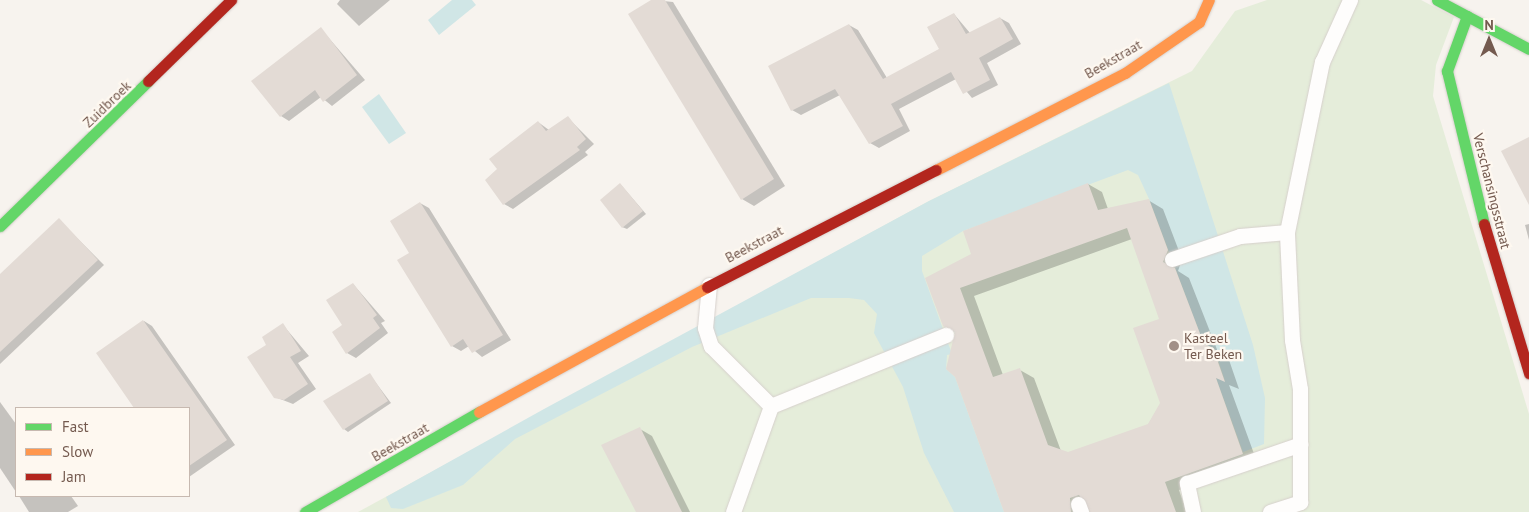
<!DOCTYPE html>
<style>
body{margin:0}
#map{position:relative;width:1529px;height:512px;overflow:hidden;background:#f7f3ee;font-family:"PT Sans",sans-serif}
div>[style]{position:absolute}
[style*='--x']{left:calc(var(--x)*1px);top:calc(var(--y)*1px);width:calc(var(--w)*1px);rotate:calc(var(--a)*1deg)}
.green>*{inset:0;background:#e5edda}
.water>*{inset:0;background:#d0e6e6}
.shadow>*{inset:0;background:#0003}
.building>*{inset:0;background:#e3dbd5}
.roads{filter:drop-shadow(0 0 1px #d6d0cc) drop-shadow(0 0 1px #d6d0cc)}
.lane>*{height:15px;margin:-7.5px;padding:0 7.5px;transform-origin:7.5px;border-radius:7.5px;background:#fefdfc}
.fast>*{height:11px;margin:-5.5px;padding:0 5.5px;transform-origin:5.5px;border-radius:5.5px;background:#63d668}
.slow>*{height:11px;margin:-5.5px;padding:0 5.5px;transform-origin:5.5px;border-radius:5.5px;background:#ff974d}
.jam>*{height:11px;margin:-5.5px;padding:0 5.5px;transform-origin:5.5px;border-radius:5.5px;background:#b3261e}
.dots>*{width:14px;height:14px;translate:-50% -50%;box-sizing:border-box;border:2px solid #fef8f0;border-radius:50%}
span{translate:-50% -50%;white-space:nowrap;text-align:center;line-height:1.15;-webkit-text-stroke:4.5px #fef8f0;paint-order:stroke}
.street-label{font-size:14px;color:#745a4f}
.poi-label{font-size:14px;color:#745a4f}
.left{translate:0 -50%;text-align:left}
.legend{position:absolute;left:15px;top:407px;width:175px;height:90px;box-sizing:border-box;background:#fef8f0;border:1px solid #c7b9b0;margin:0;padding:6px 9px;list-style:none;font-size:15px;color:#745a4f}
.legend li{display:flex;align-items:center;gap:10px;height:25px}
.legend b{width:25px;border:1px solid #c7b9b0}
.north{position:absolute;left:1464px;top:15px;width:50px;height:50px;-webkit-text-stroke:4px #fef8f0;paint-order:stroke;rotate:0deg;font-size:14px;font-weight:700;line-height:20px;text-align:center;color:#745a4f}
.north::after{content:'';display:block;margin:auto;width:18px;height:22px;background:#745a4f;clip-path:polygon(50% 0,100% 100%,50% 72%,0 100%)}
</style>
<div id="map">
<div class="green">
<i style="clip-path:polygon(1267px 0,1421px 0,1454px 17px,1436px 65px,1433px 96px,1529px 414px,1529px 512px,358px 512px,929px 201px,1192px 71px,1235px 11px)"></i>
</div>
<div class="water">
<i style="clip-path:polygon(452px 0,472px 0,476px 5px,439px 35px,428px 20px)"></i>
<i style="clip-path:polygon(1169px 83px,1253px 345px,1265px 398px,1264px 444px,1243px 452px,1216px 378px,1225px 381px,1214px 348px,1204px 344px,1149px 199px,1138px 175px,1128px 170px,963px 231px,922px 256px,922px 271px,952px 354px,947px 355px,946px 369px,955px 377px,1004px 512px,954px 512px,924px 453px,903px 387px,874px 333px,877px 314px,864px 300px,849px 298px,811px 298px,692px 347px,515px 439px,463px 485px,403px 509px,391px 508px,386px 497px,544px 409px,929px 201px)"></i>
<i style="clip-path:polygon(379px 94px,406px 133px,389px 144px,362px 107px)"></i>
</div>
<div class="shadow">
<i style="clip-path:polygon(340px 0,390px 0,359px 26px,337px 4px)"></i>
<i style="clip-path:polygon(653px 0,673px 2px,785px 186px,754px 206px,742px 199px)"></i>
<i style="clip-path:polygon(954px 14px,970px 33px,1000px 18px,1009px 23px,1021px 44px,987px 63px,998px 85px,972px 98px,956px 79px,899px 109px,910px 131px,879px 148px,870px 143px,840px 95px,801px 115px,792px 110px,770px 67px,849px 25px,858px 30px,887px 78px,940px 49px)"></i>
<i style="clip-path:polygon(321px 29px,365px 80px,332px 106px,321px 97px,289px 121px,281px 116px)"></i>
<i style="clip-path:polygon(568px 118px,594px 144px,585px 152px,588px 155px,513px 209px,504px 204px,498px 169px,538px 122px,549px 130px)"></i>
<i style="clip-path:polygon(evenodd,1088px 184px,1102px 192px,1108px 209px,1148px 200px,1163px 209px,1182px 259px,1178px 271px,1189px 278px,1218px 352px,1228px 357px,1239px 389px,1229px 385px,1257px 462px,1179px 490px,1187px 512px,1096px 512px,1091px 504px,1083px 512px,1006px 512px,956px 332px,944px 325px,972px 254px,1088px 184px,1132px 239px,1161px 320px,1161px 403px,1148px 425px,1068px 453px,1061px 451px,1034px 378px,1020px 370px,1003px 375px,974px 296px,1132px 239px)"></i>
<i style="clip-path:polygon(621px 185px,646px 214px,627px 229px,622px 227px)"></i>
<i style="clip-path:polygon(420px 203px,429px 208px,511px 340px,482px 357px,469px 346px,461px 351px,452px 346px)"></i>
<i style="clip-path:polygon(59px 220px,104px 265px,0 364px,0 275px)"></i>
<i style="clip-path:polygon(1529px 224px,1529px 240px,1525px 225px)"></i>
<i style="clip-path:polygon(353px 284px,385px 321px,381px 323px,388px 333px,356px 358px,347px 353px,344px 325px)"></i>
<i style="clip-path:polygon(144px 321px,152px 326px,235px 445px,189px 477px,189px 408px,136px 408px,98px 353px)"></i>
<i style="clip-path:polygon(283px 325px,309px 356px,298px 363px,316px 389px,293px 404px,275px 397px,268px 345px)"></i>
<i style="clip-path:polygon(370px 375px,391px 403px,348px 432px,344px 429px)"></i>
<i style="clip-path:polygon(0 402px,16px 424px,16px 492px,0 468px)"></i>
<i style="clip-path:polygon(640px 429px,652px 436px,690px 512px,638px 512px)"></i>
<i style="clip-path:polygon(19px 496px,71px 496px,78px 506px,68px 512px,29px 512px)"></i>
</div>
<div class="building">
<i style="clip-path:polygon(651px 0,665px 0,774px 179px,741px 200px,628px 14px)"></i>
<i style="clip-path:polygon(954px 13px,966px 34px,1000px 17px,1013px 39px,979px 58px,990px 80px,963px 94px,951px 72px,891px 104px,903px 126px,869px 144px,835px 89px,791px 111px,768px 66px,849px 24px,883px 79px,939px 49px,927px 27px)"></i>
<i style="clip-path:polygon(321px 27px,357px 75px,323px 102px,315px 90px,280px 117px,251px 81px)"></i>
<i style="clip-path:polygon(568px 116px,586px 139px,577px 147px,580px 150px,503px 205px,485px 180px,497px 169px,489px 159px,538px 121px,546px 131px)"></i>
<i style="clip-path:polygon(1529px 137px,1529px 205px,1501px 151px)"></i>
<i style="clip-path:polygon(620px 183px,643px 211px,622px 228px,600px 200px)"></i>
<i style="clip-path:polygon(evenodd,1088px 183px,1098px 210px,1149px 199px,1168px 250px,1163px 262px,1175px 268px,1204px 344px,1213px 348px,1225px 382px,1216px 378px,1243px 454px,1165px 482px,1176px 512px,1090px 512px,1079px 495px,1070px 498px,1071px 512px,1004px 512px,955px 377px,946px 369px,955px 332px,943px 326px,925px 278px,971px 254px,963px 231px,1088px 183px,1127px 228px,1159px 319px,1133px 328px,1160px 403px,1148px 424px,1068px 452px,1048px 445px,1020px 368px,993px 377px,960px 288px,1127px 228px)"></i>
<i style="clip-path:polygon(420px 202px,503px 335px,472px 353px,463px 339px,451px 347px,397px 260px,409px 253px,390px 221px)"></i>
<i style="clip-path:polygon(59px 218px,98px 260px,0 352px,0 274px)"></i>
<i style="clip-path:polygon(353px 283px,377px 315px,373px 318px,380px 328px,346px 354px,332px 332px,342px 325px,326px 300px)"></i>
<i style="clip-path:polygon(143px 320px,227px 440px,189px 466px,189px 408px,134px 408px,96px 353px)"></i>
<i style="clip-path:polygon(283px 323px,301px 351px,290px 357px,308px 384px,284px 400px,274px 398px,247px 357px,266px 345px,262px 337px)"></i>
<i style="clip-path:polygon(370px 373px,388px 401px,343px 430px,323px 401px)"></i>
<i style="clip-path:polygon(640px 427px,682px 512px,636px 512px,601px 445px)"></i>
</div>
<div class="roads">
<div class="lane">
<i style="--x:1172;--y:259;--w:72;--a:-18.7"></i>
<i style="--x:1240;--y:236;--w:47;--a:-4.9"></i>
<i style="--x:709;--y:285;--w:43;--a:95.3"></i>
<i style="--x:705;--y:328;--w:19;--a:72"></i>
<i style="--x:711;--y:346;--w:85;--a:45"></i>
<i style="--x:771;--y:406;--w:113;--a:109.7"></i>
<i style="--x:771;--y:406;--w:189;--a:-22.1"></i>
<i style="--x:1078;--y:504;--w:9;--a:69"></i>
<i style="--x:1193;--y:512;--w:30;--a:-102"></i>
<i style="--x:1187;--y:483;--w:120;--a:-18.9"></i>
<i style="--x:1270;--y:512;--w:32;--a:-18"></i>
<i style="--x:1300;--y:502;--w:113;--a:-90"></i>
<i style="--x:1300;--y:389;--w:50;--a:-99.3"></i>
<i style="--x:1292;--y:340;--w:108;--a:-92.7"></i>
<i style="--x:1287;--y:232;--w:174;--a:-78.4"></i>
<i style="--x:1322;--y:62;--w:68;--a:-65.7"></i>
</div>
<div class="fast">
<i style="--x:1437;--y:0;--w:104;--a:28"></i>
<i style="--x:1467;--y:16;--w:59;--a:110"></i>
<i style="--x:1447;--y:71;--w:157;--a:76.4"></i>
<i style="--x:0;--y:226;--w:207;--a:-44.4"></i>
<i style="--x:305;--y:512;--w:201;--a:-29.9"></i>
</div>
<div class="slow">
<i style="--x:936;--y:170;--w:212;--a:-27.2"></i>
<i style="--x:1125;--y:73;--w:90;--a:-34.6"></i>
<i style="--x:1199;--y:22;--w:24;--a:-66"></i>
<i style="--x:479;--y:412;--w:260;--a:-28.7"></i>
</div>
<div class="jam">
<i style="--x:148;--y:81;--w:116;--a:-44.3"></i>
<i style="--x:1484;--y:224;--w:156;--a:73.2"></i>
<i style="--x:707;--y:287;--w:257;--a:-27.1"></i>
</div>
</div>
<div class="dots">
<i style="left:1174px;top:346px;background:#a29087"></i>
</div>
<div class="street-label">
<span style="left:1113px;top:59px;rotate:-30deg">Beekstraat</span>
<span style="left:107px;top:104px;rotate:-44deg">Zuidbroek</span>
<span style="left:1492px;top:191px;rotate:76deg">Verschansingsstraat</span>
<span style="left:754px;top:244px;rotate:-28deg">Beekstraat</span>
<span style="left:400px;top:442px;rotate:-30deg">Beekstraat</span>
</div>
<div class="poi-label">
<span class="left" style="left:1184px;top:346px">Kasteel<br>Ter Beken</span>
</div>
<ul class="legend">
<li><b style="height:6px;background:#63d668"></b>Fast</li>
<li><b style="height:6px;background:#ff974d"></b>Slow</li>
<li><b style="height:6px;background:#b3261e"></b>Jam</li>
</ul>
<div class="north">N</div>
</div>
